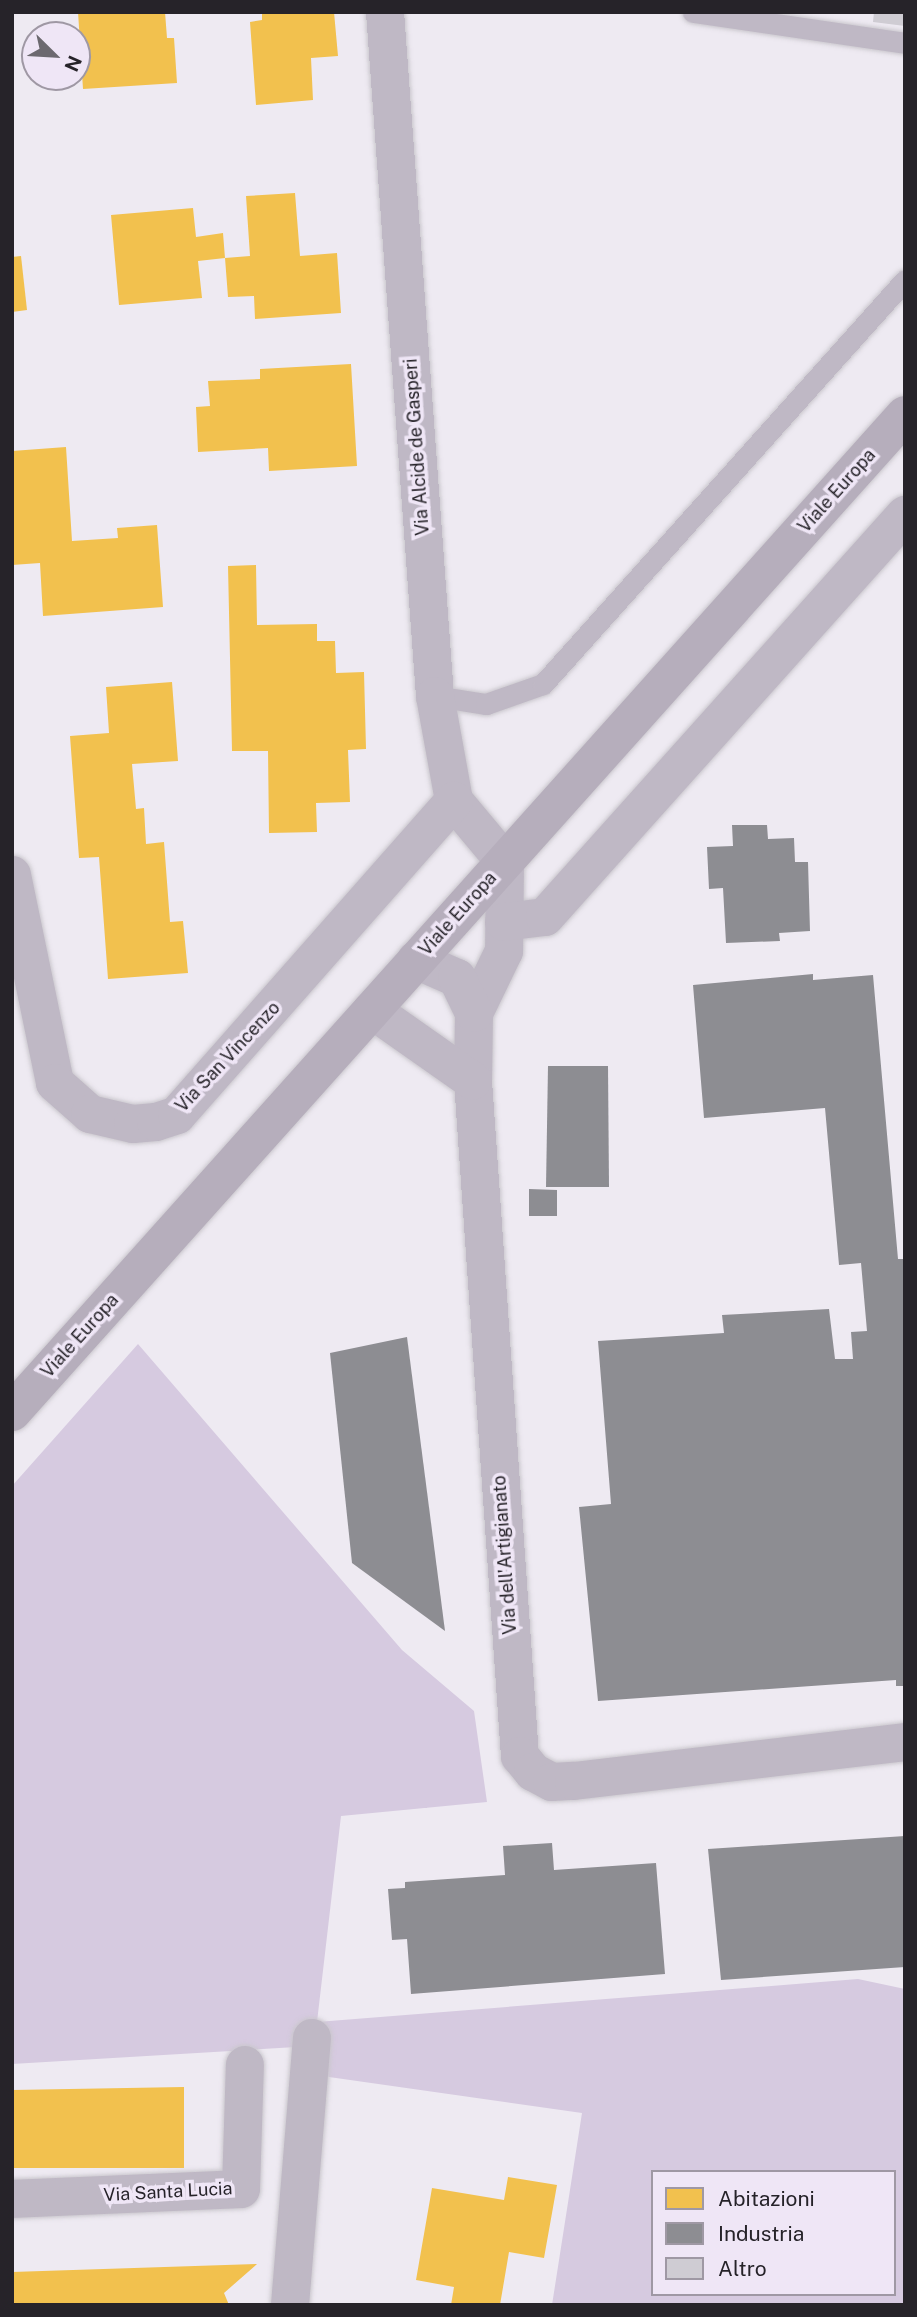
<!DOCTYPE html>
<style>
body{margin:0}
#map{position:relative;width:917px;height:2317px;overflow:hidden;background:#eeeaf2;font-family:"Public Sans",sans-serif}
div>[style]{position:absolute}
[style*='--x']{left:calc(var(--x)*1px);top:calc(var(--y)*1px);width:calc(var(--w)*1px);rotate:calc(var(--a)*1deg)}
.green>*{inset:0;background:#d6cae0}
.homes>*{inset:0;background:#f2c14e}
.industry>*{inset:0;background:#8d8d92}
.building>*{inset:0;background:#cfccd3}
.roads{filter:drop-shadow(0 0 2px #cac7cd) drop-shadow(0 0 2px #cac7cd)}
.lane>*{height:21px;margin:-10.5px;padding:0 10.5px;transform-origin:10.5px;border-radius:10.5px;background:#bfb8c5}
.street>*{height:38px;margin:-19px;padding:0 19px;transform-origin:19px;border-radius:19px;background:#bfb8c5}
.secondary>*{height:38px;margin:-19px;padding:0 19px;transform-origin:19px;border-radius:19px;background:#b6aebc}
span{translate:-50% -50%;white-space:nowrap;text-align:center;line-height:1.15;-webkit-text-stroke:7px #efe6f6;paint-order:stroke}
.street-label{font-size:18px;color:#262329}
.frame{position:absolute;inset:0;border:14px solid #262329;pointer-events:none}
.legend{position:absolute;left:651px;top:2170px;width:245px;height:126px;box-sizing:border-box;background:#efe6f6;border:2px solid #9f98a4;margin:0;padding:9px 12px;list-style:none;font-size:21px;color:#262329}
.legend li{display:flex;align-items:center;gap:14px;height:35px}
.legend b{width:35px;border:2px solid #9f98a4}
.north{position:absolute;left:21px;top:21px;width:70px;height:70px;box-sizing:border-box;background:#efe6f6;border:2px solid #9f98a4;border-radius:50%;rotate:114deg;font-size:19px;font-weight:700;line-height:28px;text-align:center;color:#262329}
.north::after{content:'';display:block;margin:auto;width:24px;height:32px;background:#6c696f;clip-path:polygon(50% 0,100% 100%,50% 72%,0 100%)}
</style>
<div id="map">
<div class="green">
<i style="clip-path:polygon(evenodd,138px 1344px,402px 1650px,474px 1711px,487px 1802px,341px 1816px,317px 2022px,858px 1979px,905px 1989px,905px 2305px,552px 2305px,582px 2113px,329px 2077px,296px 2047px,12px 2064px,12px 1486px,138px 1344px,653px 2172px,894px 2172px,894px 2294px,653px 2294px,653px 2172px)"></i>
</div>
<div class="homes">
<i style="clip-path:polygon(78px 12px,165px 12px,167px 38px,174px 38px,177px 83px,83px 89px)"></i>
<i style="clip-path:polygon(262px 12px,334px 12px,338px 56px,311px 58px,313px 100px,256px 105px,250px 22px,262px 20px)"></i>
<i style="clip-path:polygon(295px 193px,300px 256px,337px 253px,341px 313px,255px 319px,254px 296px,228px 297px,225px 258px,250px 256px,246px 196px)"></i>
<i style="clip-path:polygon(193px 208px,196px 237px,223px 233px,225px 258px,198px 261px,202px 298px,119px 305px,111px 215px)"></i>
<i style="clip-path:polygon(21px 256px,27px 310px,12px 312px,12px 257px)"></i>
<i style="clip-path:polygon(351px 364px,357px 466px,269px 471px,268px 448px,198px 452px,196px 407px,210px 406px,208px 381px,260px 379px,260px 369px)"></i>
<i style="clip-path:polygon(66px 447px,72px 541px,118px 538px,117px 528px,157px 525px,163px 607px,43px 616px,40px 563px,12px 565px,12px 451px)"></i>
<i style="clip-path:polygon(256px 565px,257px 625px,317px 624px,317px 641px,335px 641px,336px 673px,364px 672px,366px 749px,348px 750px,350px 802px,316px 803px,317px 832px,269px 833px,268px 751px,232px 751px,228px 566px)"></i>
<i style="clip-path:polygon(172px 682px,178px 761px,132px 764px,136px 809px,144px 808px,146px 844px,164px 842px,170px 922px,183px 921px,188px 973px,108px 979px,99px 857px,79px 858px,70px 736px,109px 733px,106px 687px)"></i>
<i style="clip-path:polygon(184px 2087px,184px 2168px,12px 2168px,12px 2090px)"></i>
<i style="clip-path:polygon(508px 2177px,557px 2185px,544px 2258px,509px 2252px,500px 2305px,451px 2305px,454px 2287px,416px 2280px,432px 2188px,504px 2200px)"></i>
<i style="clip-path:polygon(257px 2264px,224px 2293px,229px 2305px,12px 2305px,12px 2272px)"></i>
</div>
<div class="industry">
<i style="clip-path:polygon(732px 825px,767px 825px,768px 839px,794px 838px,795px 862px,808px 862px,810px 931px,779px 933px,780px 941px,726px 943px,723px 888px,709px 889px,707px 847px,733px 846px)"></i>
<i style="clip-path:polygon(813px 974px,813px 980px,873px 975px,898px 1259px,905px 1259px,905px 1686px,896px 1686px,896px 1680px,598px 1701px,579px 1507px,611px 1504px,598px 1341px,724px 1333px,722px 1315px,829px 1309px,835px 1359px,853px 1359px,851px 1332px,867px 1331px,861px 1263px,839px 1265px,825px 1108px,704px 1118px,693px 985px)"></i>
<i style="clip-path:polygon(548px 1066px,608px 1066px,609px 1187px,546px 1187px)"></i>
<i style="clip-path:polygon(529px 1189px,557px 1190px,557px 1216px,529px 1216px)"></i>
<i style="clip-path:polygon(407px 1337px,445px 1631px,352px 1563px,330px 1353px)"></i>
<i style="clip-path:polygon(905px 1836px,905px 1967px,721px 1980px,708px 1849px)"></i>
<i style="clip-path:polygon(552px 1843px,554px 1870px,656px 1863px,665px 1974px,411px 1994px,407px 1939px,392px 1940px,388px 1889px,405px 1888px,405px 1882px,505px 1875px,503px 1846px)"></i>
</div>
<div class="building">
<i style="clip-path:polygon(874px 12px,905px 12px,905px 26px,873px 22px)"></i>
</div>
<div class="roads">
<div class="lane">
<i style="--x:693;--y:12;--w:214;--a:8.3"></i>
<i style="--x:435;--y:696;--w:52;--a:8.9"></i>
<i style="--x:486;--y:704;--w:60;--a:-19.3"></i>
<i style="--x:543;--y:684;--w:542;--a:-48.14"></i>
</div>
<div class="street">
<i style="--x:385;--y:12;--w:686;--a:85.82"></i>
<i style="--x:435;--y:696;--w:107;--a:79.7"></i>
<i style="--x:454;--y:801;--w:80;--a:50.1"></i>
<i style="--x:505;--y:862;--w:89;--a:90.6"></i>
<i style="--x:504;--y:951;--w:69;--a:115.8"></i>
<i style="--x:474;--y:1013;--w:68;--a:90.8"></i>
<i style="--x:473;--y:1081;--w:677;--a:86.02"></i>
<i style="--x:520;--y:1756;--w:21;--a:51"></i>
<i style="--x:533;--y:1772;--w:21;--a:28"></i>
<i style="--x:552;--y:1782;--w:22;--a:-3"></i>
<i style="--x:574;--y:1781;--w:333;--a:-6.7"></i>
<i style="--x:12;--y:875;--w:212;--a:78.3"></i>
<i style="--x:55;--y:1083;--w:47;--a:41.5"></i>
<i style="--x:90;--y:1114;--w:44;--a:13.1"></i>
<i style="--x:133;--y:1124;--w:23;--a:-5"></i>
<i style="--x:156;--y:1122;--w:22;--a:-18"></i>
<i style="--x:177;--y:1115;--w:419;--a:-48.6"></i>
<i style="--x:504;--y:922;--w:41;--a:-7"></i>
<i style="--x:545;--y:917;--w:540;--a:-48.15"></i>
<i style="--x:416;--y:960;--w:45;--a:23.7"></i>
<i style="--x:457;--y:978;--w:39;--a:64"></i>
<i style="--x:372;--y:1010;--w:123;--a:35.1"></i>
<i style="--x:12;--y:2199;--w:229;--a:-2.5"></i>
<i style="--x:241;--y:2189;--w:124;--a:-88.2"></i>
<i style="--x:290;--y:2305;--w:268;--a:-85.3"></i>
</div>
<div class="secondary">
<i style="--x:12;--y:1412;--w:1338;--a:-48.15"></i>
</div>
</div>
<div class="street-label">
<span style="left:417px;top:447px;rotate:-94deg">Via Alcide de Gasperi</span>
<span style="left:837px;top:491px;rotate:-48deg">Viale Europa</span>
<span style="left:458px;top:914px;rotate:-48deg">Viale Europa</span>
<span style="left:228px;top:1057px;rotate:-47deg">Via San Vincenzo</span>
<span style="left:80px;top:1336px;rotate:-48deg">Viale Europa</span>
<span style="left:505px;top:1555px;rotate:-94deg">Via dell'Artigianato</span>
<span style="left:168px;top:2192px;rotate:-3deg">Via Santa Lucia</span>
</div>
<div class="frame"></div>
<ul class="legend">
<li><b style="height:19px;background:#f2c14e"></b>Abitazioni</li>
<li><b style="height:19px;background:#8d8d92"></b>Industria</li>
<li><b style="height:19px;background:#cfccd3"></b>Altro</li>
</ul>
<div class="north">N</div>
</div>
